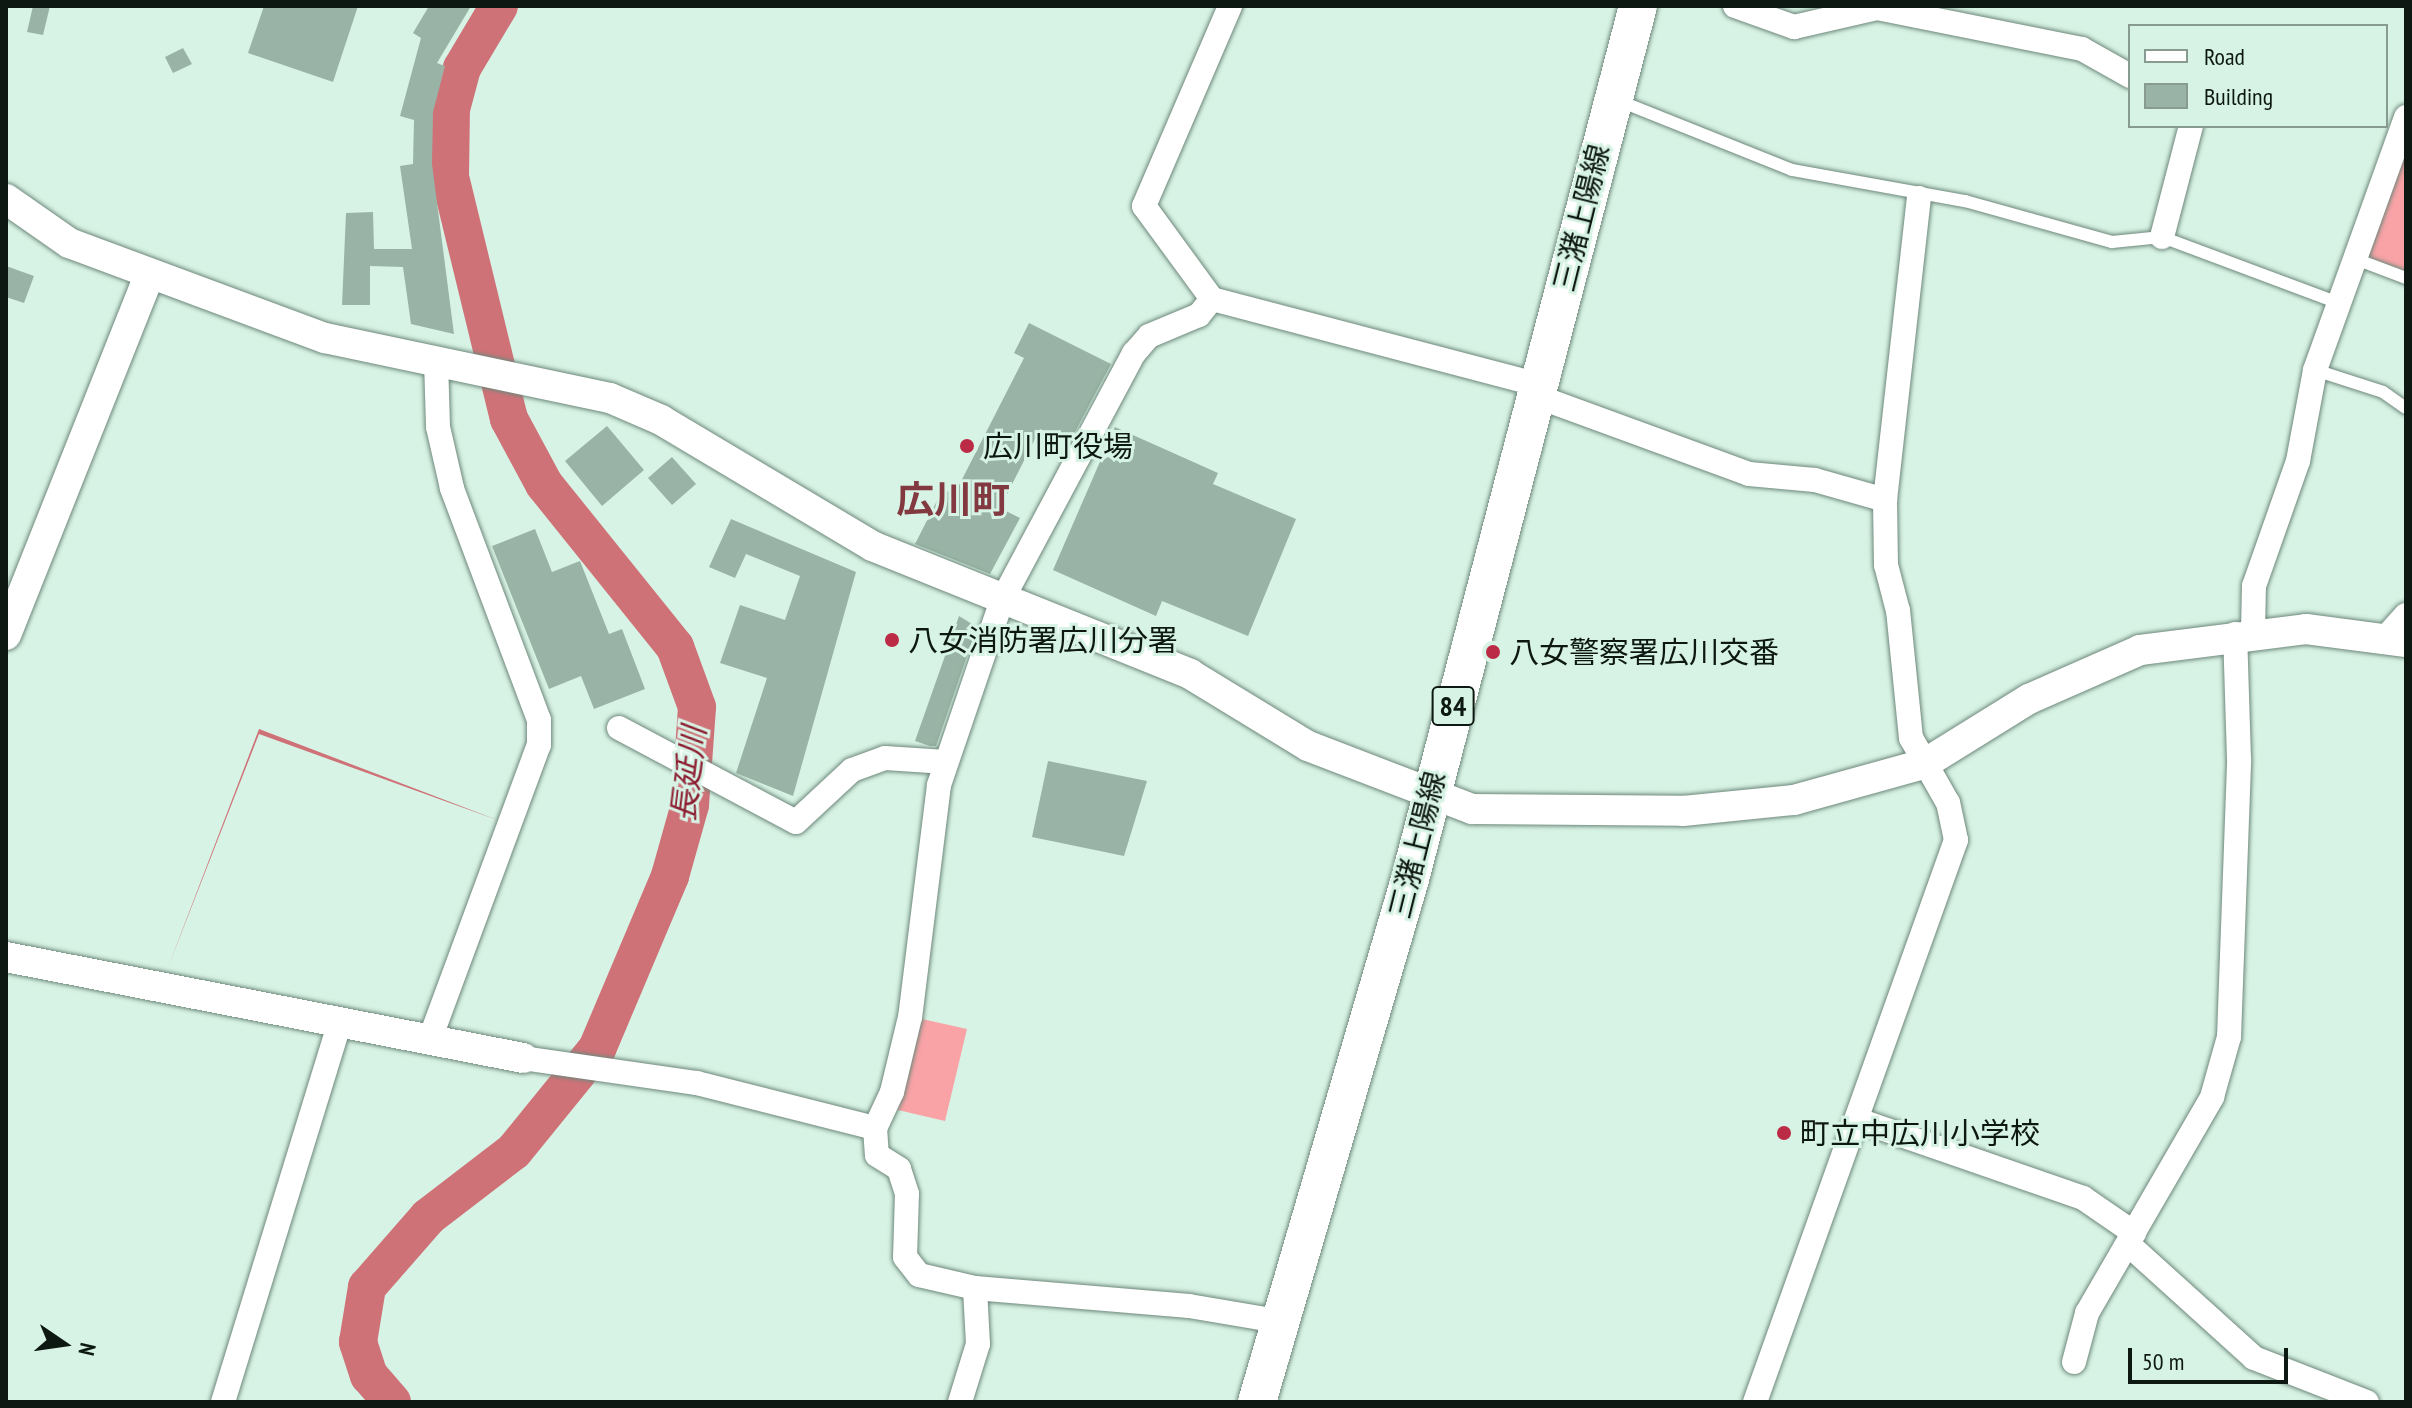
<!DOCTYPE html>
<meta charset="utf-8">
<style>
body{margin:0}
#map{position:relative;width:2412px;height:1408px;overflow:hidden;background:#d7f3e5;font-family:"PT Sans Narrow","Noto Sans JP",sans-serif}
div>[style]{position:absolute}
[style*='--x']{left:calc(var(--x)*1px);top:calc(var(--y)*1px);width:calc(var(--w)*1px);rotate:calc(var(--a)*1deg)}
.green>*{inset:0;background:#f9a3a7}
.water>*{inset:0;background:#cf7278}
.river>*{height:38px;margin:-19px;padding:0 19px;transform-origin:19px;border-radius:19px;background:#cf7278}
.building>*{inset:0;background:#99b4a6}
.roads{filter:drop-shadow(0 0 2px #6e887b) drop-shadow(0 0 2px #6e887b)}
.service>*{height:12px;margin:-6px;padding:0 6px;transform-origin:6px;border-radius:6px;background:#fff}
.minor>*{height:24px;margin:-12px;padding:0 12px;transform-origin:12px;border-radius:12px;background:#fff}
.tertiary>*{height:30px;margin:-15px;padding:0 15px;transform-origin:15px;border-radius:15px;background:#fff}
.primary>*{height:38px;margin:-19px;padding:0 19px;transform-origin:19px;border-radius:19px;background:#fff}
.dots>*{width:22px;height:22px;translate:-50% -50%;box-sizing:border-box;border:4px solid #d7f3e5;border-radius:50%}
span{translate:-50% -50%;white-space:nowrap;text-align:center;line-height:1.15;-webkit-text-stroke:6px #d7f3e5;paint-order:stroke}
.shield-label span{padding:2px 6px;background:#d7f3e5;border:2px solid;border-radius:6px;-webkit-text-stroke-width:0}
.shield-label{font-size:28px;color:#0e1813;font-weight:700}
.street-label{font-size:30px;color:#0e1813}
.poi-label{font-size:30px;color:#0e1813}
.left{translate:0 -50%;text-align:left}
.water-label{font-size:32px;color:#8c1c30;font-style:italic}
.district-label{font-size:38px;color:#823940;font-weight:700}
.frame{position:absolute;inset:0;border:8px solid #0e1813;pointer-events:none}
.legend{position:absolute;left:2128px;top:24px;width:260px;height:104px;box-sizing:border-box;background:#d7f3e5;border:2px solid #879b91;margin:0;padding:10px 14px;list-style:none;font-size:24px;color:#0e1813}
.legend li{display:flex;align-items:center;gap:16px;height:40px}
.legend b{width:40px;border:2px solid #879b91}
.north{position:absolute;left:24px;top:1304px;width:80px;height:80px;-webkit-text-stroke:6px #d7f3e5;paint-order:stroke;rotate:103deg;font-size:22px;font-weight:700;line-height:32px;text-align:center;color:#0e1813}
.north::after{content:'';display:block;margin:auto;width:28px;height:36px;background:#0e1813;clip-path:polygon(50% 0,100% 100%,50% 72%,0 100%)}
.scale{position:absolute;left:2128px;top:1348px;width:160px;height:36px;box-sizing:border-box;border:4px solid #0e1813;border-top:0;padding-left:10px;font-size:24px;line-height:28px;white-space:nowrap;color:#0e1813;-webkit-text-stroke:6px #d7f3e5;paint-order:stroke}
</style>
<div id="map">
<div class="green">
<i style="clip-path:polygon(2406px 141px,2406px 271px,2369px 258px,2367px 246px)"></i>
<i style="clip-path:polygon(922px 1019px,967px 1029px,945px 1121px,898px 1110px)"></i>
</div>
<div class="water">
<i style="clip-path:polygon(259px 729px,500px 821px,259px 734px,167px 970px)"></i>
</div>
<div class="river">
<i style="--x:392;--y:1402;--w:35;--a:-131"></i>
<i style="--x:369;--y:1376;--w:36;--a:-108"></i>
<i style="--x:358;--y:1342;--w:56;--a:-80.7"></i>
<i style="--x:367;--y:1287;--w:93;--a:-48.9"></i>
<i style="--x:428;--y:1217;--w:108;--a:-37.5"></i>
<i style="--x:514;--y:1151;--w:132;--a:-50.9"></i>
<i style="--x:597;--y:1049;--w:188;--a:-67.1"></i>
<i style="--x:670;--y:876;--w:74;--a:-74.3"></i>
<i style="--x:690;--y:805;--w:98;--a:-85.9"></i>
<i style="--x:697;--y:707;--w:64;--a:-110.1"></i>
<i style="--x:675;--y:647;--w:209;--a:-128.8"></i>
<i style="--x:544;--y:484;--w:74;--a:-118.3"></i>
<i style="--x:509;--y:419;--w:249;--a:-103.7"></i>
<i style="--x:450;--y:177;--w:68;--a:-89.2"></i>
<i style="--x:451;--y:109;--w:42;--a:-75"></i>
<i style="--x:462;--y:68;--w:72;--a:-59.2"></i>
</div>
<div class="building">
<i style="clip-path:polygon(33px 6px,50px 6px,43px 35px,27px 32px)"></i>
<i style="clip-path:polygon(264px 6px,358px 6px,333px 82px,248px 53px)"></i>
<i style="clip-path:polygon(429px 6px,471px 6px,437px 63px,445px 66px,433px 112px,432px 164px,454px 334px,411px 324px,403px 267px,370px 266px,370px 305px,342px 305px,346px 213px,373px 212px,374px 249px,412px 249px,400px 166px,413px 164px,414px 120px,400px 116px,421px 38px,413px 33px)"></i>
<i style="clip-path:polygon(183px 48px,192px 64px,173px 73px,165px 57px)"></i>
<i style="clip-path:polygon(6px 266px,34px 276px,24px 303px,6px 297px)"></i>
<i style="clip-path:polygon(1029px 323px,1111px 364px,1069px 443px,1040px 429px,1000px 508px,1020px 518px,990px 574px,915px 544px,943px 489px,954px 495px,1024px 358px,1014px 353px)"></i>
<i style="clip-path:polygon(607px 426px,644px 470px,602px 506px,565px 461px)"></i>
<i style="clip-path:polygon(1115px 427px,1218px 473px,1213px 484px,1296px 519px,1248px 636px,1162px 601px,1156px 616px,1053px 570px)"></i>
<i style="clip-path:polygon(672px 457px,696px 484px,672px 505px,648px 478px)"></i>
<i style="clip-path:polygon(731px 519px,856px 572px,793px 796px,736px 773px,767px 678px,720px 663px,740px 605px,785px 620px,800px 576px,746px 554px,735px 578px,709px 567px)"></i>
<i style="clip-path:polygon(535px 529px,552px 572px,580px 561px,609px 634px,622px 629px,645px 689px,594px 709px,581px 676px,549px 689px,492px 546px)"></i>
<i style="clip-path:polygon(959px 616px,977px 627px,936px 746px,930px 746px,915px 741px)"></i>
<i style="clip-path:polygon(1048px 761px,1147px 781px,1124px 856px,1032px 837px)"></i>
</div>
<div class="roads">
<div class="service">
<i style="--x:1617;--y:100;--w:188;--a:21.8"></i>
<i style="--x:1792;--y:170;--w:176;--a:10.2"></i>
<i style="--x:1965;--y:201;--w:153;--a:15.6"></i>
<i style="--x:2112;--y:242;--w:50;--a:-5.7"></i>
<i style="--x:2162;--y:237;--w:186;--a:20.5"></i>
<i style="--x:2353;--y:258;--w:57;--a:20.7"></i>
<i style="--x:2315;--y:370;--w:71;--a:17.9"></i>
<i style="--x:2383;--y:392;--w:28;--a:35"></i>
</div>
<div class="minor">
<i style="--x:1735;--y:6;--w:63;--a:19.6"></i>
<i style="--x:1794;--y:27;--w:85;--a:-12.9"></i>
<i style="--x:1877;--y:8;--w:209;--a:11.3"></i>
<i style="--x:2082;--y:49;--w:55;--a:29.4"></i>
<i style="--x:2162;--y:237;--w:115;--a:-75.4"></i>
<i style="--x:1212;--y:299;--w:21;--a:129"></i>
<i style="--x:1199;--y:315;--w:54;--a:157.2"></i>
<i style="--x:1149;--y:336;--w:23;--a:131"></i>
<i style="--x:1134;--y:353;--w:280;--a:118.1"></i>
<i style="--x:1002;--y:600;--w:195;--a:108.8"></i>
<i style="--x:939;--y:785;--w:234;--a:97.1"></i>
<i style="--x:910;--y:1017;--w:77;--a:103.5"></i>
<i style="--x:892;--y:1092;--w:40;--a:115"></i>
<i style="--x:875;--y:1128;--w:27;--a:86"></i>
<i style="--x:877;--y:1155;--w:26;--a:32"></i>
<i style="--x:899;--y:1169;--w:26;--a:72"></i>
<i style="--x:907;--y:1194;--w:63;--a:91.8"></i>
<i style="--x:905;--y:1257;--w:23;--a:52"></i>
<i style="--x:919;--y:1275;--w:57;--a:13.1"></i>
<i style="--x:975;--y:1288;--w:215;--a:4.8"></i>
<i style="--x:1189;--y:1306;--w:90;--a:9.6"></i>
<i style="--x:1212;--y:299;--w:338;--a:14.7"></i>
<i style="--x:1212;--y:299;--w:115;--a:-126.2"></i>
<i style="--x:1144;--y:206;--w:218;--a:-66.7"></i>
<i style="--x:1536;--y:396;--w:227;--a:20.1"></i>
<i style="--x:1749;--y:474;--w:66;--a:5.2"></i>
<i style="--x:1815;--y:480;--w:73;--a:15.9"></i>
<i style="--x:2253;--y:632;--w:46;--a:-88.8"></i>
<i style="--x:2254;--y:586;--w:133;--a:-70.6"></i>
<i style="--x:2298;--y:461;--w:93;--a:-79.4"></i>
<i style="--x:2315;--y:370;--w:269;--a:-70.2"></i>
<i style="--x:2385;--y:638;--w:31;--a:-48"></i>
<i style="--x:619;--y:728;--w:200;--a:28"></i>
<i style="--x:796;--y:822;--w:76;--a:-42.9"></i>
<i style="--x:852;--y:770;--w:35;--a:-20"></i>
<i style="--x:885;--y:758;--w:61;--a:3.8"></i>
<i style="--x:430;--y:1039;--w:314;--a:-69.7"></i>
<i style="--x:539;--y:745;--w:25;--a:-90"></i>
<i style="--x:539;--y:720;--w:248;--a:-110.6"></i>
<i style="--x:452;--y:488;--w:63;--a:-102.9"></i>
<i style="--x:438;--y:427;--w:67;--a:-91.7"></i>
<i style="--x:523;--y:1058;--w:176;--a:8.2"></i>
<i style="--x:697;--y:1083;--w:184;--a:14.2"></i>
<i style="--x:1861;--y:1121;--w:235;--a:19.1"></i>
<i style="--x:2083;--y:1198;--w:62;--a:34.5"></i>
<i style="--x:2128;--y:1244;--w:170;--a:42.1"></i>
<i style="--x:2254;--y:1358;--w:121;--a:21.3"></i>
<i style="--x:2074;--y:1362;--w:51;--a:-75.1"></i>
<i style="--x:2087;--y:1313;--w:250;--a:-59.9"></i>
<i style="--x:2212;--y:1097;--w:62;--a:-74.2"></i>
<i style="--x:2229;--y:1037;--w:278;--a:-87.9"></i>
<i style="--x:2239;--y:759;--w:125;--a:-91.8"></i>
<i style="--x:223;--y:1402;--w:398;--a:-72.9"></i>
<i style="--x:960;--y:1402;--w:61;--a:-72.8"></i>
<i style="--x:978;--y:1344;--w:56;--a:-93.1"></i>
<i style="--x:1755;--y:1402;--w:597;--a:-70.32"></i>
<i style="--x:1956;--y:840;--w:38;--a:-102"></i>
<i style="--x:1948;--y:803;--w:75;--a:-119.6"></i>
<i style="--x:1911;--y:738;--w:128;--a:-95.8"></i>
<i style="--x:1898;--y:611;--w:48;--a:-104.6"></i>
<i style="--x:1886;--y:565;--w:65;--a:-90.9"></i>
<i style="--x:1885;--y:500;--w:304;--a:-83.6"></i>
</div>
<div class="tertiary">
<i style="--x:6;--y:199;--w:77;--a:34.9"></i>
<i style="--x:69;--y:243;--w:273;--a:20.4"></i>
<i style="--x:325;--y:338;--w:291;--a:11.9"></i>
<i style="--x:610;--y:398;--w:56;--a:23.3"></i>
<i style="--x:661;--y:420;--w:246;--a:30.8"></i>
<i style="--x:872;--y:546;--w:343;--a:21.9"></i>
<i style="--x:1190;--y:674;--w:138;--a:31.4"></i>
<i style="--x:1308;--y:746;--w:176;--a:21"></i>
<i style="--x:1472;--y:809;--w:211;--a:0.5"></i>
<i style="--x:1683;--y:811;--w:112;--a:-5.7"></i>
<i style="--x:1794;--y:800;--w:135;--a:-15.5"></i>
<i style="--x:1924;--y:764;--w:123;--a:-31.8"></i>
<i style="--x:2029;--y:699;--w:121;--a:-23.8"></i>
<i style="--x:2140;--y:650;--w:167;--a:-7.2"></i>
<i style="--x:2306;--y:629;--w:101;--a:7.4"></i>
<i style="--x:6;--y:635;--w:389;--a:-68.3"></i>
<i style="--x:6;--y:957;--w:527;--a:11.05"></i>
</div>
<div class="primary">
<i style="--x:1257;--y:1402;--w:545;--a:-73.69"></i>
<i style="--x:1410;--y:879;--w:902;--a:-75.36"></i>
</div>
</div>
<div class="dots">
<i style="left:967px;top:446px;background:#bc2b45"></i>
<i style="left:892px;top:640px;background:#bc2b45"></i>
<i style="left:1493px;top:652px;background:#bc2b45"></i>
<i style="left:1784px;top:1133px;background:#bc2b45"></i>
</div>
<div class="shield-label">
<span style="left:1453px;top:706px">84</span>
</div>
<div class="street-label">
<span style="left:1581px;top:218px;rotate:-76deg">三潴上陽線</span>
<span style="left:1417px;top:845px;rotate:-76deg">三潴上陽線</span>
</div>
<div class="poi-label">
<span class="left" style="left:983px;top:446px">広川町役場</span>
<span class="left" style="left:908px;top:640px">八女消防署広川分署</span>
<span class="left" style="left:1509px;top:652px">八女警察署広川交番</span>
<span class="left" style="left:1800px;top:1133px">町立中広川小学校</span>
</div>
<div class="water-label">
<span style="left:688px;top:774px;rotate:-83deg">長延川</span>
</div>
<div class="district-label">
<span style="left:953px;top:499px">広川町</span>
</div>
<div class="frame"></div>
<ul class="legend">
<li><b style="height:10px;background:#fff"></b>Road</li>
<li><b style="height:22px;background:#99b4a6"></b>Building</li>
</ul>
<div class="north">N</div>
<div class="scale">50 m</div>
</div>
